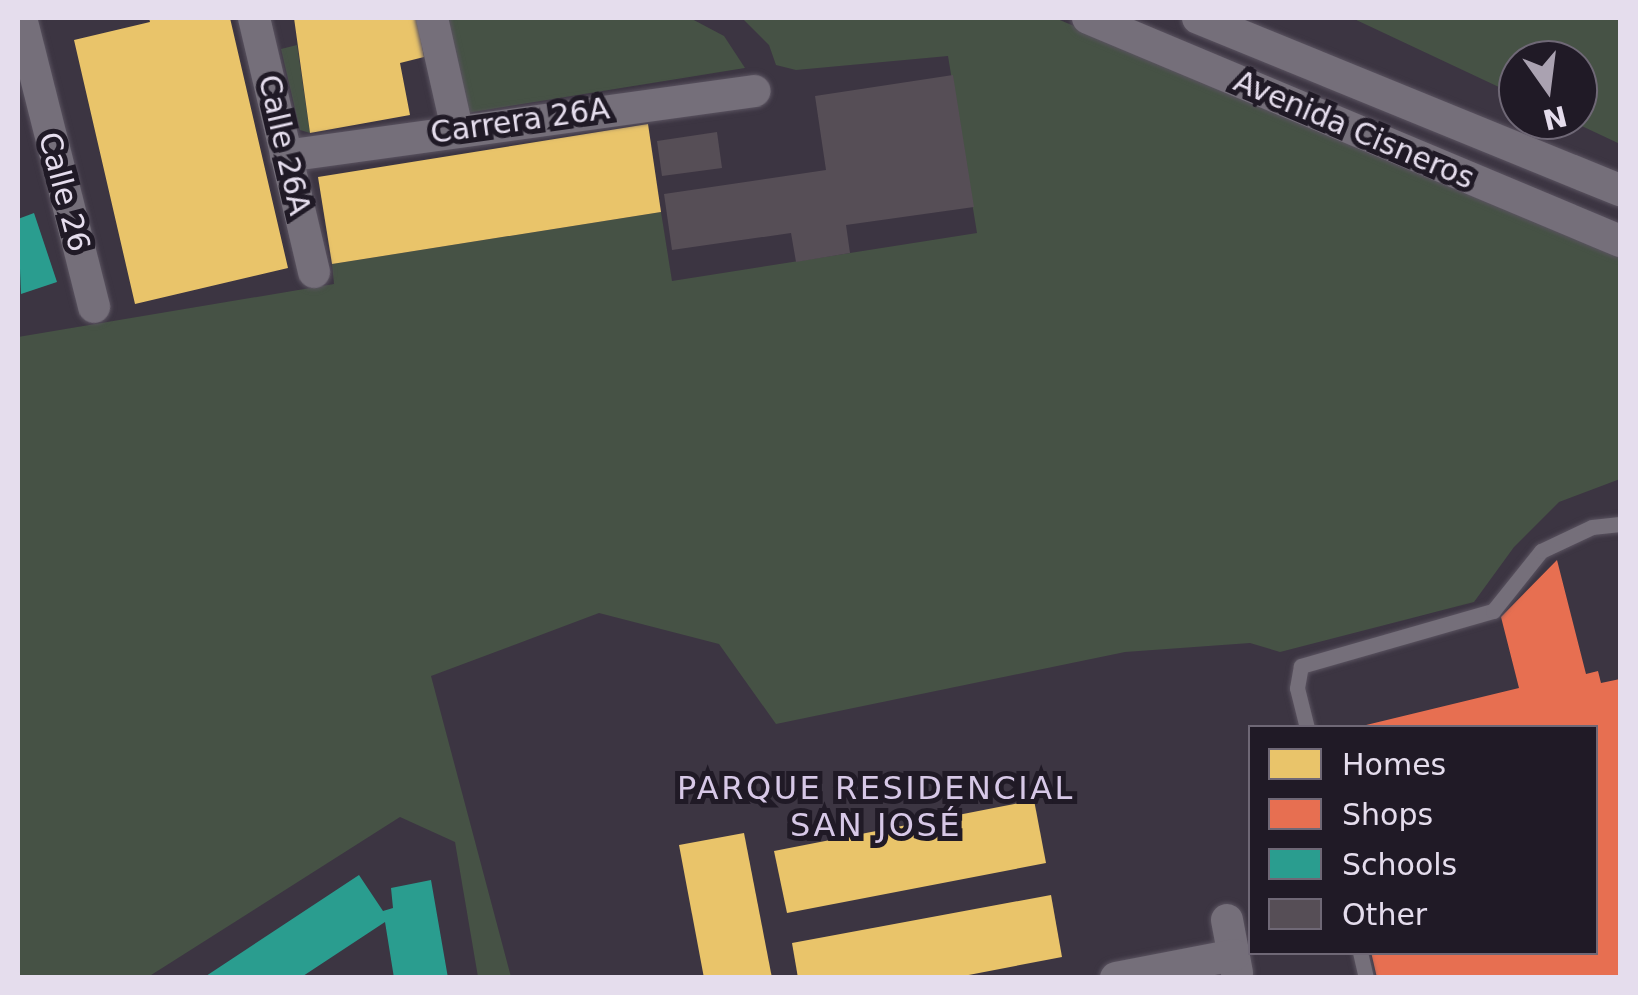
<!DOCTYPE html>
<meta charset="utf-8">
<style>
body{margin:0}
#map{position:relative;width:1638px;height:995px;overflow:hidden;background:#3c3542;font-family:"DejaVu Sans",sans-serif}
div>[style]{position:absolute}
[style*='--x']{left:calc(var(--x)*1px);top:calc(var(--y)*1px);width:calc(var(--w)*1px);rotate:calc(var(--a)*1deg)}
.green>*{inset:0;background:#465245}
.homes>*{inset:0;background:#e9c46a}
.shops>*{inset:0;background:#e76f51}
.schools>*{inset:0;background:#2a9d8f}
.building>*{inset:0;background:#564e56}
.roads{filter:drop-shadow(0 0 2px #5a5360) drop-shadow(0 0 2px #5a5360)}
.service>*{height:15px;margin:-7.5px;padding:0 7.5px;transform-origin:7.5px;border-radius:7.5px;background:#756f7a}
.minor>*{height:32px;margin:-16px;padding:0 16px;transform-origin:16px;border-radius:16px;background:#756f7a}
span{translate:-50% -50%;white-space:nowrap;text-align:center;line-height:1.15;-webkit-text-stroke:10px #201a26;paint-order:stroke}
.street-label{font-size:30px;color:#e5dded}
.neighbourhood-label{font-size:32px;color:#d7c8e7;letter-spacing:2.5px}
.frame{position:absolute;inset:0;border:20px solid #e5dded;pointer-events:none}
.legend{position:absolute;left:1248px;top:725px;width:350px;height:230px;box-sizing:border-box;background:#201a26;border:2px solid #6f6876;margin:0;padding:12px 18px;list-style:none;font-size:30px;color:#e5dded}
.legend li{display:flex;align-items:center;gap:20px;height:50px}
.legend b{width:50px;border:2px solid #6f6876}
.north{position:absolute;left:1498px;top:40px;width:100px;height:100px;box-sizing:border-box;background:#201a26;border:2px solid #6f6876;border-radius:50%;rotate:166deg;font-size:28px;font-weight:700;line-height:40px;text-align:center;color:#e5dded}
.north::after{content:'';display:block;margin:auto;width:35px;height:45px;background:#aaa2b1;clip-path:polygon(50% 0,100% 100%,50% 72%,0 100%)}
</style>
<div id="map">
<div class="green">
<i style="clip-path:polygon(447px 18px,690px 18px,724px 36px,745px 68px,467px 113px)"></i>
<i style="clip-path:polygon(742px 18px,1055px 18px,1620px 254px,1620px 479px,1559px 502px,1514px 547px,1474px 602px,1280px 652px,1250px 643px,1125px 652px,776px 724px,719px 644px,599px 613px,431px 676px,511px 977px,478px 977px,455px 842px,400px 817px,148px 977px,18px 978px,18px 337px,334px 284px,332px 264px,661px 212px,672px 281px,977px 233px,948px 56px,796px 70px,776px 65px,769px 45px)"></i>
<i style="clip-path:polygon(1352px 18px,1620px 18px,1620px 144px,1569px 120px,1578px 120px,1578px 60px,1518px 60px,1518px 96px)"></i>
<i style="clip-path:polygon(297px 45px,310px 133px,300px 130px,281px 49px)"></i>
</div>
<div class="homes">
<i style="clip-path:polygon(149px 18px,230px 18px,288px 268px,135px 304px,74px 40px,150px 22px)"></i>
<i style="clip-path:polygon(294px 18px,417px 18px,424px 57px,400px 63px,410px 115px,310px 133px)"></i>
<i style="clip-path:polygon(648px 124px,661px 212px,332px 264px,318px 177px)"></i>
<i style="clip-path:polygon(1034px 800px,1046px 863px,787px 913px,774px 851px)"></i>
<i style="clip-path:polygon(744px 833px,772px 978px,704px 978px,679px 845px)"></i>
<i style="clip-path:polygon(1051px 895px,1062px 957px,953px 978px,798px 978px,792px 943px)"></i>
</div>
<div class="shops">
<i style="clip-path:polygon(1557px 560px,1586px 674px,1598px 671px,1601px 683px,1620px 679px,1620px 978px,1377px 978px,1371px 952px,1596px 952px,1596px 728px,1362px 726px,1519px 688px,1501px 617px)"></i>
</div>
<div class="schools">
<i style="clip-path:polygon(34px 213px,57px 282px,21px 294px,18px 219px)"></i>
<i style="clip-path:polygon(359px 875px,383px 911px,393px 908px,391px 888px,431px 880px,448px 978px,394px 978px,385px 922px,300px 978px,203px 978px)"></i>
</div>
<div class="building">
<i style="clip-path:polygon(953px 75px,974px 207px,846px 225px,850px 253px,796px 262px,791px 233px,672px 250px,664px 194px,826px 170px,815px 96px)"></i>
<i style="clip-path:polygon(717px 132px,722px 168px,662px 176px,657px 141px)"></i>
</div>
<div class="roads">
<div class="service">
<i style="--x:1307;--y:728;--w:41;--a:-104"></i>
<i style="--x:1297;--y:688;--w:22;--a:-80"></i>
<i style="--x:1301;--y:666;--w:200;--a:-16"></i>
<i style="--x:1493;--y:611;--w:77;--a:-51.3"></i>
<i style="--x:1541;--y:551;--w:56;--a:-25.2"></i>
<i style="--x:1592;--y:527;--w:28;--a:-6"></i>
<i style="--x:1360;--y:952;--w:27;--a:77"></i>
</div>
<div class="minor">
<i style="--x:21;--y:18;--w:298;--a:75.8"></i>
<i style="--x:254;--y:18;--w:261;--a:76.7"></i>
<i style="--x:432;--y:18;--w:114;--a:77.3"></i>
<i style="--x:1088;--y:18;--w:577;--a:22.74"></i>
<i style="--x:1198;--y:18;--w:456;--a:22.2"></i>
<i style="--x:286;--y:156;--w:473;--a:-7.9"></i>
<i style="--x:1227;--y:920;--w:54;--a:79.3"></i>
<i style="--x:1116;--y:978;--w:120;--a:-11"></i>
</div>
</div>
<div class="street-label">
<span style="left:520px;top:121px;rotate:-8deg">Carrera 26A</span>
<span style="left:1354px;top:130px;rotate:23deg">Avenida Cisneros</span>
<span style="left:284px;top:145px;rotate:77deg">Calle 26A</span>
<span style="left:64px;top:192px;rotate:75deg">Calle 26</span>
</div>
<div class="neighbourhood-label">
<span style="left:876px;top:807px">PARQUE RESIDENCIAL<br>SAN JOSÉ</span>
</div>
<div class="frame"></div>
<ul class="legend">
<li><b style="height:28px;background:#e9c46a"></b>Homes</li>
<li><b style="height:28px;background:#e76f51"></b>Shops</li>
<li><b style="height:28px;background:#2a9d8f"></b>Schools</li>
<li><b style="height:28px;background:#564e56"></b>Other</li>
</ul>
<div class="north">N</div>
</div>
